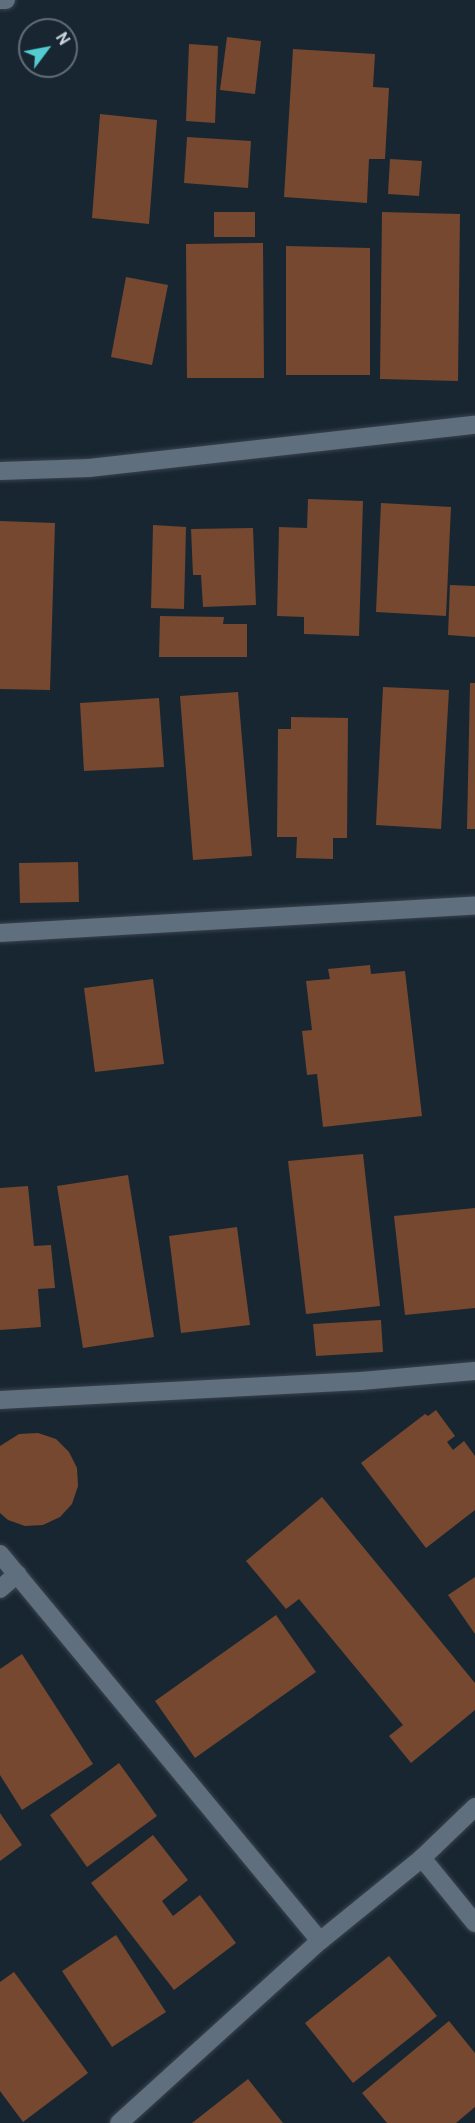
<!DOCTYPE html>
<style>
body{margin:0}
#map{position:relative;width:475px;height:2123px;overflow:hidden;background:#182632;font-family:Overpass,sans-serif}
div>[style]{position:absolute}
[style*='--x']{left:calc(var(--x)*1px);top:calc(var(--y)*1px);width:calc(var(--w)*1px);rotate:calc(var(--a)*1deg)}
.building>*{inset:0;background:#75482f}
.roads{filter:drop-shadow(0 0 2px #39434d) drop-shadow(0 0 2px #39434d)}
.street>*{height:18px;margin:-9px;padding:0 9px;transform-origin:9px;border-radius:9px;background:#5f6f7d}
span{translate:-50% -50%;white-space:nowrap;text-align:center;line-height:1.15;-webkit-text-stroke:6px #182632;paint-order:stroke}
.north{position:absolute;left:18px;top:18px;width:60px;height:60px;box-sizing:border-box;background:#182632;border:2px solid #616d77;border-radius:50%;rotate:58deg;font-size:16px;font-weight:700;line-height:24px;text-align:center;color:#ced7df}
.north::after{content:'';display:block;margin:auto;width:21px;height:27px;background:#52ccd0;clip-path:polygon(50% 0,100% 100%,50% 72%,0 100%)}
</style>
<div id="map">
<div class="building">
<i style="clip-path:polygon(227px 37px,261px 41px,255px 94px,220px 90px)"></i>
<i style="clip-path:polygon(189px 44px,218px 46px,215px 123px,186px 121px)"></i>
<i style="clip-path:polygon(293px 49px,375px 54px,373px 87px,389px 88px,385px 159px,369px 159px,367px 203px,284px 197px)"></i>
<i style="clip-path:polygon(100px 114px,157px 120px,149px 224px,92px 218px)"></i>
<i style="clip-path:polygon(187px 137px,251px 141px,248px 188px,184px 183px)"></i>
<i style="clip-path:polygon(390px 159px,422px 161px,419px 196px,388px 194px)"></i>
<i style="clip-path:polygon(214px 212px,255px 212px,255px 237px,214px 237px)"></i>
<i style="clip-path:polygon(382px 212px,460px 214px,458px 381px,380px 379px)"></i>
<i style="clip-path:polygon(263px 243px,264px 378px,187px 378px,186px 244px)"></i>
<i style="clip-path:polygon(286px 246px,370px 248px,370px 375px,286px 375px)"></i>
<i style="clip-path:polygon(126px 277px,168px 285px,152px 365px,111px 357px)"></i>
<i style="clip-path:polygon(308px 499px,363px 501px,359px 636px,304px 634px,304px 617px,277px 616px,279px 527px,307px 528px)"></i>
<i style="clip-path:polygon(381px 503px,451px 507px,446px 616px,376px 612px)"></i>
<i style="clip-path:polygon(0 521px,55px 523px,50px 690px,0 689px)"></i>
<i style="clip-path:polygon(153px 525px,186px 527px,184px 609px,151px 608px)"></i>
<i style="clip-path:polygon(253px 528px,256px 605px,203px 607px,201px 575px,193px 575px,191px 529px)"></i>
<i style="clip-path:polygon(450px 585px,475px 586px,475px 637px,448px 635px)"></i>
<i style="clip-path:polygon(160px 616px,224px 617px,223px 624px,247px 624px,247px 657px,159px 657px)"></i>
<i style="clip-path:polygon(470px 683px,475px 683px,475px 829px,467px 829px)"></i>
<i style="clip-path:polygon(383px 687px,449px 690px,441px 829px,376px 825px)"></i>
<i style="clip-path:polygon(238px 692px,252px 856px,193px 860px,180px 696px)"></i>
<i style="clip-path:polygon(159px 698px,164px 767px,84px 771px,80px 703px)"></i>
<i style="clip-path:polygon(291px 717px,348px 718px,347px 838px,333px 838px,333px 859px,296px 858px,297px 837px,277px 837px,278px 729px,291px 729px)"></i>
<i style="clip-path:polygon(78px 862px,79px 902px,20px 903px,19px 863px)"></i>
<i style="clip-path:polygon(370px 965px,371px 974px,405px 971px,422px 1116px,323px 1127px,317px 1074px,307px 1075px,302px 1031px,312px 1030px,306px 981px,330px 979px,328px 969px)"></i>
<i style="clip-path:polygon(153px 979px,164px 1064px,95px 1072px,84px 988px)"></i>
<i style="clip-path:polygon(363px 1154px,380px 1306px,306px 1314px,288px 1161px)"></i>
<i style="clip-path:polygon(128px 1175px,154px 1337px,83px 1348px,57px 1186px)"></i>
<i style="clip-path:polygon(28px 1186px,34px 1246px,51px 1245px,55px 1288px,38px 1289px,41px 1327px,0 1330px,0 1188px)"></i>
<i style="clip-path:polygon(475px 1208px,475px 1308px,405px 1315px,394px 1216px)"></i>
<i style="clip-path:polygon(237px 1227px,250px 1325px,181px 1333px,169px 1236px)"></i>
<i style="clip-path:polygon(381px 1320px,383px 1352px,316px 1356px,313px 1324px)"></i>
<i style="clip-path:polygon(436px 1410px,455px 1436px,447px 1442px,453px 1450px,464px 1441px,475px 1456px,475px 1510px,426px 1548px,361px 1463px,425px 1414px,428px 1416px)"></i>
<i style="clip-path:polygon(38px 1433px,56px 1439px,69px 1452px,77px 1468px,78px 1486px,72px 1504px,60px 1517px,43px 1525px,25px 1526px,8px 1520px,0 1513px,0 1446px,19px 1434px)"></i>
<i style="clip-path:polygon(322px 1497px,475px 1683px,475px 1710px,411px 1763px,389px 1736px,403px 1725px,299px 1599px,286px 1609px,246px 1561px)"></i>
<i style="clip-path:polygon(475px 1577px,475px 1634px,448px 1595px)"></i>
<i style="clip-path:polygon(276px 1615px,316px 1672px,195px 1758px,155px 1701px)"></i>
<i style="clip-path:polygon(22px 1654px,93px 1764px,22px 1810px,0 1775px,0 1669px)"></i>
<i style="clip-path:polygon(119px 1763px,157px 1816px,87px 1867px,50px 1815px)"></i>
<i style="clip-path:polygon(0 1813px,22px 1845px,0 1861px)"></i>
<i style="clip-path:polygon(153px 1835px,188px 1880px,162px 1901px,173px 1916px,200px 1895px,236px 1943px,174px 1990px,91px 1883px)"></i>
<i style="clip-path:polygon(116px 1935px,166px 2012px,112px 2047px,62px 1971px)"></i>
<i style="clip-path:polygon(389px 1956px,437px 2016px,353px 2083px,305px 2023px)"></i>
<i style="clip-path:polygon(14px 1972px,88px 2073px,23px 2122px,0 2091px,0 1982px)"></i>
<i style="clip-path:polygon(449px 2021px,475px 2053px,475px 2107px,456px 2123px,387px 2123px,362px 2093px)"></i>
<i style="clip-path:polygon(248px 2079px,283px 2123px,192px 2123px)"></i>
</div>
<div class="roads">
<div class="street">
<i style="--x:0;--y:0;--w:6;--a:0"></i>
<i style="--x:0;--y:471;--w:89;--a:-1.9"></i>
<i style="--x:89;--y:468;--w:388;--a:-6.4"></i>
<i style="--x:0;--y:933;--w:476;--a:-3.3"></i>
<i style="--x:0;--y:1400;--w:361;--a:-3"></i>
<i style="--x:361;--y:1381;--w:114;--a:-5"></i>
<i style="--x:0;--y:1554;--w:502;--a:50.41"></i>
<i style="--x:0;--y:1589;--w:23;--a:-41"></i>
<i style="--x:422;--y:1858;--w:84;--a:50.8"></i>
<i style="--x:119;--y:2123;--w:271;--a:-42.2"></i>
<i style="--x:320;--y:1941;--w:132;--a:-39.1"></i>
<i style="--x:422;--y:1858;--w:74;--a:-43.9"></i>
</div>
</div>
<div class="north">N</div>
</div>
